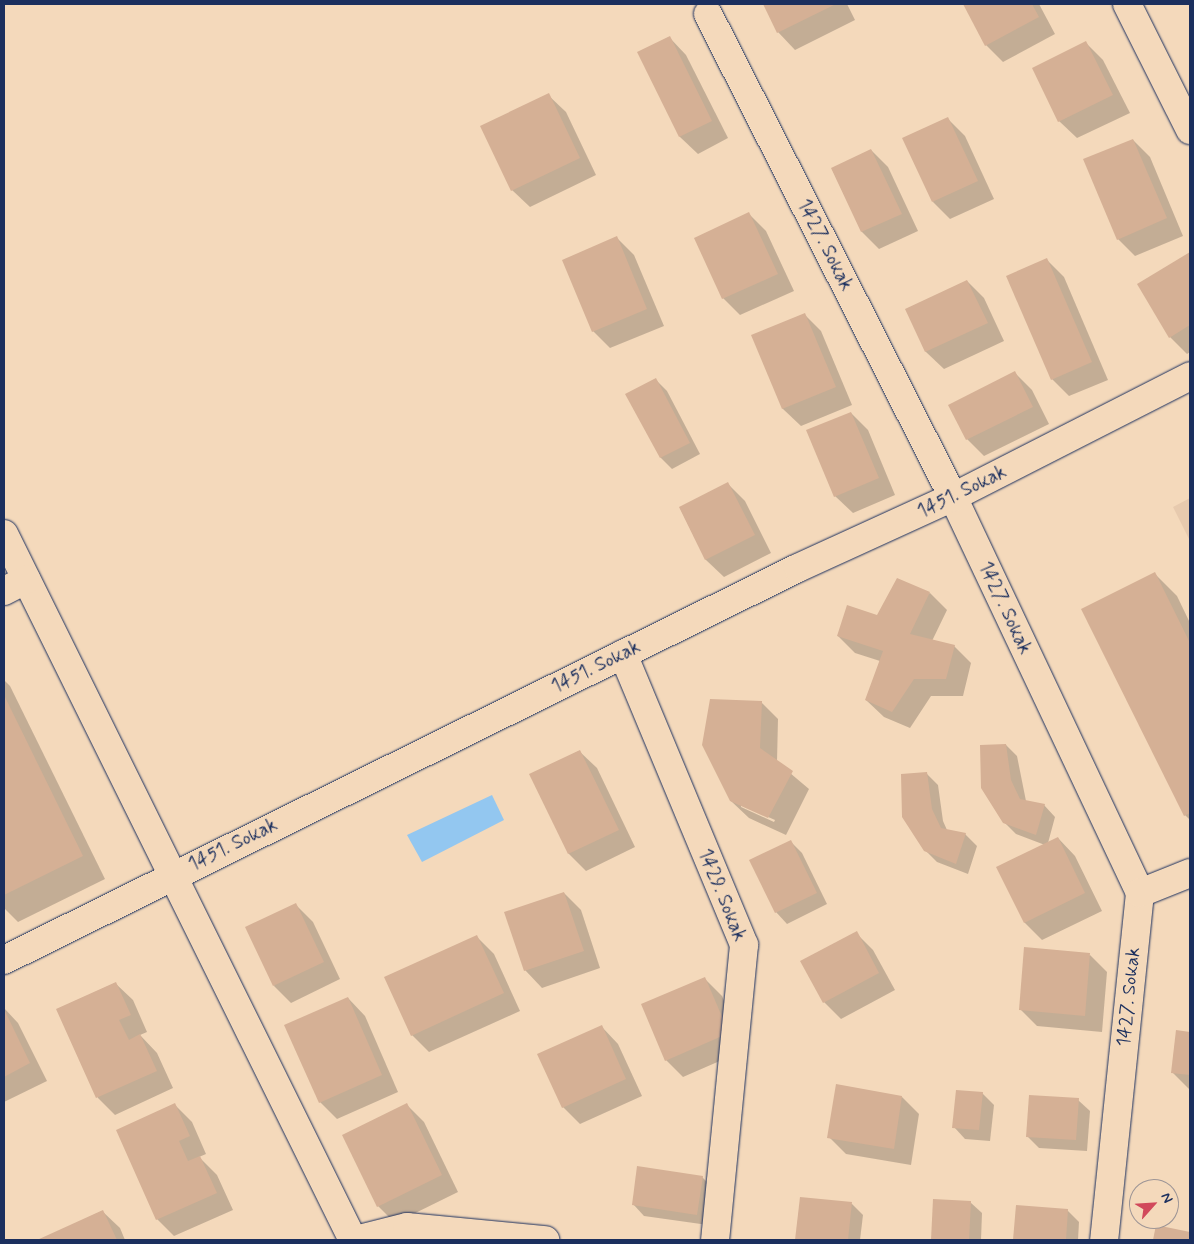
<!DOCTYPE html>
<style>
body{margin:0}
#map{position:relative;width:1194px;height:1244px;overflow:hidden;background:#f4d9bb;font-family:Mynerve,sans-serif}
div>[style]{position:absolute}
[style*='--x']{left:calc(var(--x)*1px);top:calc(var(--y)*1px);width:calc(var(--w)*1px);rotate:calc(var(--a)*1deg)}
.built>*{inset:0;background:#e7caae}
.water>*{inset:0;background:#93c7f0}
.shadow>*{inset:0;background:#0003}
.building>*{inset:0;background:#d5b095}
.roads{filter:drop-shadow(0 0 1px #1b2f5e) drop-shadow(0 0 1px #1b2f5e)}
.minor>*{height:28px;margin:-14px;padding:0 14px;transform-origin:14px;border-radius:14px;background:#f4d9bb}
span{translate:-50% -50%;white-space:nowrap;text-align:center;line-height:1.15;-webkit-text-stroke:4px #f4d9bb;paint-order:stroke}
.street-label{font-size:19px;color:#1b2f5e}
.frame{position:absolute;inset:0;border:5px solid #1b2f5e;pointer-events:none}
.north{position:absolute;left:1129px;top:1179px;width:50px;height:50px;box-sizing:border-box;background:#f4d9bb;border:1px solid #9d9596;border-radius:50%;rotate:64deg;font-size:14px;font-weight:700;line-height:20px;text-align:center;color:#1b2f5e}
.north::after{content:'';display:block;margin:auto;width:18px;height:22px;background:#d1495b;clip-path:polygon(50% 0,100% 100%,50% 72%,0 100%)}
</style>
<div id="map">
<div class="built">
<i style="clip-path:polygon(1190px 498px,1190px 541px,1173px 507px)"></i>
</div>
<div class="water">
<i style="clip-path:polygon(492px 795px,504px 820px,422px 862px,407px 835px)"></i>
</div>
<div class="shadow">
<i style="clip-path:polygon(764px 4px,847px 4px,855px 20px,795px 50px,778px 32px)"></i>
<i style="clip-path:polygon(964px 4px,1039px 4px,1055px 34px,1003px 62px,986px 45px)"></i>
<i style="clip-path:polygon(669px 37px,686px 55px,728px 138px,698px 154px,680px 137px,639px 53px)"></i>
<i style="clip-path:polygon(1086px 43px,1103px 60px,1130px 113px,1077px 138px,1059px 121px)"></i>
<i style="clip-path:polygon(548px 95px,566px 112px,596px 175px,530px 207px,512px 190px)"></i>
<i style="clip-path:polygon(948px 119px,965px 136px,994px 199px,950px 219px,933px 202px)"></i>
<i style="clip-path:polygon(1133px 140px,1150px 157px,1183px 236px,1135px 256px,1118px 239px)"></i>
<i style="clip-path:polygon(871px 150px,888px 167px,918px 231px,879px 249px,862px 232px,832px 169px)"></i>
<i style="clip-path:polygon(749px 214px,766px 231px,794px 291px,740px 315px,723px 298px)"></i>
<i style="clip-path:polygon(617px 238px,634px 255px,664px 326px,610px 348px,593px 331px)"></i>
<i style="clip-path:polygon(1190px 253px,1190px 352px,1187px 354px,1170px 337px,1139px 284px)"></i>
<i style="clip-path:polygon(1047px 260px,1064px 277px,1108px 380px,1069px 396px,1052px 379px)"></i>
<i style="clip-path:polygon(967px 281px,984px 298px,1004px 341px,944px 369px,926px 352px,907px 309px)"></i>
<i style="clip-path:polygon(804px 314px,821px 331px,852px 405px,801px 426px,783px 409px,753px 336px)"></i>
<i style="clip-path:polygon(1015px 373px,1032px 390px,1049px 424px,984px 456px,967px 439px)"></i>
<i style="clip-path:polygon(655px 379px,667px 391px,700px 454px,672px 469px,661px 458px,627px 395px)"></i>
<i style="clip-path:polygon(851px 413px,868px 430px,895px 495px,853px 513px,835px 496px)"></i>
<i style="clip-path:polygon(728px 484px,745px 501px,771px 553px,724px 577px,706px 560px,680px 508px)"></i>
<i style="clip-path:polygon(1154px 573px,1177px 596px,1190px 623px,1190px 820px,1185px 815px)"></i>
<i style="clip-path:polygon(930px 593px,947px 610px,932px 641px,954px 646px,971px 663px,963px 696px,931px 696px,910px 728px,884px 717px,866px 700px,880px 661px,855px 653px,838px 636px)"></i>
<i style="clip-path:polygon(4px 680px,10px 686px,105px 879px,18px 922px,4px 908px)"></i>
<i style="clip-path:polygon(evenodd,761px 702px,778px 719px,777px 762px,809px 789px,786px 835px,749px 818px,731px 801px,761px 702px,741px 805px,775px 820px,774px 822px,741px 807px,741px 805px)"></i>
<i style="clip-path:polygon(1006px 745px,1017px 756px,1026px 801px,1044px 805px,1055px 817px,1048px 843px,1058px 838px,1075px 856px,1102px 911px,1042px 940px,1025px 923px,998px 867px,1045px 845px,1016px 834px,1004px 822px)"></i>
<i style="clip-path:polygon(579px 751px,597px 768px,635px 847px,586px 871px,569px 854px,531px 775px)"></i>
<i style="clip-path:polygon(927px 774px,938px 785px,943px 821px,947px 830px,965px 834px,977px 846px,968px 874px,937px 862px,925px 850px)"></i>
<i style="clip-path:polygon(791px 842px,802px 853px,827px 904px,787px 924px,776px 912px)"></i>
<i style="clip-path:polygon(564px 893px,581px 910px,600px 968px,542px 988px,525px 970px)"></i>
<i style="clip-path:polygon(296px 905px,313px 922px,340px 979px,291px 1003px,274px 986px)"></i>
<i style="clip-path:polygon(856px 933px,873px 950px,895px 990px,841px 1019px,824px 1002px)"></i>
<i style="clip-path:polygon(477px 937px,494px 954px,520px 1011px,429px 1052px,412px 1035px)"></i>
<i style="clip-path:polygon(1090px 955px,1107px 972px,1102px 1032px,1037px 1026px,1020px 1009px)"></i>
<i style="clip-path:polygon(704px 978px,722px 996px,745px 1050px,683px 1077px,666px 1060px)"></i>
<i style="clip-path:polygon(115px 983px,133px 1000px,147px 1032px,140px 1035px,157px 1053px,173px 1088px,115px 1115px,98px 1098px,58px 1009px)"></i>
<i style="clip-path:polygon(348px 998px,365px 1016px,398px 1092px,337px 1119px,320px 1102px)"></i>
<i style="clip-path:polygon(4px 1008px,18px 1023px,47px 1081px,4px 1102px)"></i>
<i style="clip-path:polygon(601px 1026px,618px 1044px,642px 1096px,580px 1124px,563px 1107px)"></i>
<i style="clip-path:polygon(1177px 1032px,1190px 1033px,1190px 1090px,1172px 1072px)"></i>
<i style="clip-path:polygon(982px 1093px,994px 1105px,990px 1141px,965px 1139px,954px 1127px)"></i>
<i style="clip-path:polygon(902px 1097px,919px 1114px,911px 1165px,846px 1154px,829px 1137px)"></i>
<i style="clip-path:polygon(1078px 1100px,1090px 1111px,1087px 1151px,1039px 1148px,1027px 1136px)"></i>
<i style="clip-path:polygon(175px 1105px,192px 1122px,206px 1154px,199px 1157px,217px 1175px,233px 1210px,174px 1236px,157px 1219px)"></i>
<i style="clip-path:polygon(407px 1105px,424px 1122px,458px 1192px,395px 1223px,378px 1206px)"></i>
<i style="clip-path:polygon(702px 1177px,713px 1188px,708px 1225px,644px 1216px,633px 1204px)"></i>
<i style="clip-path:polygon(801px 1198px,852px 1204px,863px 1215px,860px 1240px,796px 1240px)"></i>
<i style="clip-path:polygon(934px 1200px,970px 1202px,982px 1213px,981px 1240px,933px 1240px)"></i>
<i style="clip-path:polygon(1017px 1207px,1067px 1210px,1079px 1222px,1078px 1240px,1015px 1240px)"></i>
<i style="clip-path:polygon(102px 1211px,120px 1228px,125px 1240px,40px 1240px)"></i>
</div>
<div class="building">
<i style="clip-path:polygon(763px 4px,836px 4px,777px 33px)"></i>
<i style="clip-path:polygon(963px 4px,1032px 4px,1039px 17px,985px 46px)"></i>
<i style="clip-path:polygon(670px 36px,712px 121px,679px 137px,637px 52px)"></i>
<i style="clip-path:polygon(1086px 41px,1113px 95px,1058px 122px,1032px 68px)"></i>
<i style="clip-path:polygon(549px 93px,580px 158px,511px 191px,480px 126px)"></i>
<i style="clip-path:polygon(948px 117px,978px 181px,932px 202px,902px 138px)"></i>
<i style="clip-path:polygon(1133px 139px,1167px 218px,1117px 240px,1083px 159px)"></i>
<i style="clip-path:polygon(871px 149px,902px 214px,861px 232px,831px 168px)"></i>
<i style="clip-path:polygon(749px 212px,778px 274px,722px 299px,694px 238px)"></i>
<i style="clip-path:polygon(617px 236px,647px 309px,592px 332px,562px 260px)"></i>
<i style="clip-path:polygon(1190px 252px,1190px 325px,1169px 338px,1137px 284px)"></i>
<i style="clip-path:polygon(1047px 258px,1092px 362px,1051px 380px,1006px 276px)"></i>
<i style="clip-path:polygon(967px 280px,988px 323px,925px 352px,905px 309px)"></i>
<i style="clip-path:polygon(805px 313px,836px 387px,782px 409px,751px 335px)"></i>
<i style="clip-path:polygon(1015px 371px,1033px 407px,966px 440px,948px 405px)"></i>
<i style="clip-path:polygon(656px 378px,690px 443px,660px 458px,625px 394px)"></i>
<i style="clip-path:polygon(851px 412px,879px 478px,834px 497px,806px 430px)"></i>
<i style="clip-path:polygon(728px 482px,755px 535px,705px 560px,679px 507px)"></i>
<i style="clip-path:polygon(1155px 572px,1190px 643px,1190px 813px,1184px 816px,1081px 609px)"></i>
<i style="clip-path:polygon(897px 578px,930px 592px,910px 634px,955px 645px,946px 679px,914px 679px,892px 712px,865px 700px,883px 651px,837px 636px,847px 605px,877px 615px)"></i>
<i style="clip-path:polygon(4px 695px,83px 856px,4px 895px)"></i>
<i style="clip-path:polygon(710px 699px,762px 701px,760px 748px,793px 771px,768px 818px,730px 801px,702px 745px)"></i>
<i style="clip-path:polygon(1006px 744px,1011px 780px,1020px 799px,1045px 804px,1036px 835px,1003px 823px,981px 788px,980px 745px)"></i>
<i style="clip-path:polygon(580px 750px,619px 830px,568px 854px,529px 774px)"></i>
<i style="clip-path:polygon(927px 772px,932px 809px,941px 828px,966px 833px,956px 864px,924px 851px,902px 817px,901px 774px)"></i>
<i style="clip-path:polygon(1058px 837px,1085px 893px,1024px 923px,996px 867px)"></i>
<i style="clip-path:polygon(791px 840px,817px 893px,775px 913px,749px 860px)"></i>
<i style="clip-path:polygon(564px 892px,584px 951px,524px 971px,504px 912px)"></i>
<i style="clip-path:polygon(296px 903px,324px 962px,273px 986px,245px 927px)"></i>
<i style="clip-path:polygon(857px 931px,879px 973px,823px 1003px,800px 961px)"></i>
<i style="clip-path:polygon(477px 935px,504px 993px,411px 1036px,384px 977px)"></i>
<i style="clip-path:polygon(1024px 947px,1090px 953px,1085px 1016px,1019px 1010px)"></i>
<i style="clip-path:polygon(705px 977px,729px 1033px,665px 1061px,641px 1004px)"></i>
<i style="clip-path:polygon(116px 982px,131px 1015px,119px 1020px,129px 1040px,140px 1034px,157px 1071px,96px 1098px,56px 1009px)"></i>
<i style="clip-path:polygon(348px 997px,382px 1075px,319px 1103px,284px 1025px)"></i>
<i style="clip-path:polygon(4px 1009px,30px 1063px,4px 1077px)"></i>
<i style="clip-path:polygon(602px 1025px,626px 1079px,562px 1108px,537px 1054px)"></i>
<i style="clip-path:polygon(1176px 1030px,1190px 1032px,1190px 1075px,1171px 1073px)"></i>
<i style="clip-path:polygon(836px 1084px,902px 1096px,894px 1149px,827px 1138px)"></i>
<i style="clip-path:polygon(956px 1090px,983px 1092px,979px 1130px,952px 1128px)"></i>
<i style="clip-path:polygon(1029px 1095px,1079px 1098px,1076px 1140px,1026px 1137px)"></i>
<i style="clip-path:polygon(175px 1103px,190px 1136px,179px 1141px,188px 1161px,200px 1156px,217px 1193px,156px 1220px,116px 1130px)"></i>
<i style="clip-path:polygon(407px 1103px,442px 1175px,377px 1207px,342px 1135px)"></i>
<i style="clip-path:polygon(637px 1166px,703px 1176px,697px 1215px,632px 1205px)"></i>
<i style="clip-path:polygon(800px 1197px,852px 1202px,848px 1240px,795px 1240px)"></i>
<i style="clip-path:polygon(933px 1199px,971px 1201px,969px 1240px,931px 1240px)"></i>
<i style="clip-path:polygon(1016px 1205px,1068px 1209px,1066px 1240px,1013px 1240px)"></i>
<i style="clip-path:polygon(103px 1210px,117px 1240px,37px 1240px)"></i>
<i style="clip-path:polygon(1156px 1225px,1190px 1232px,1190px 1240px,1153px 1240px)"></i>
</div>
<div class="roads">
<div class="minor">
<i style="--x:1127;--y:4;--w:141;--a:63.4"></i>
<i style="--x:708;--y:14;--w:542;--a:63.1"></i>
<i style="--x:953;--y:497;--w:438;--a:64.7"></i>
<i style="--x:1140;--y:893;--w:349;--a:95.9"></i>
<i style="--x:4;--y:534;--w:788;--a:63.7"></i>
<i style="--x:4;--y:591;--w:25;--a:-27"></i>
<i style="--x:623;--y:654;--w:315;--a:67.4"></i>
<i style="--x:744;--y:945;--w:296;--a:95.6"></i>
<i style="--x:1140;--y:893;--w:54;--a:-21.8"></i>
<i style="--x:4;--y:960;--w:885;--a:-26.28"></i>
<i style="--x:798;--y:568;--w:170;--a:-24.6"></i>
<i style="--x:953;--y:497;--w:266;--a:-27"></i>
<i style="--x:355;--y:1240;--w:54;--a:-14"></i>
<i style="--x:407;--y:1227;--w:139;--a:5.4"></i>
</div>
</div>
<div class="street-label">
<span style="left:825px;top:245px;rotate:63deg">1427. Sokak</span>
<span style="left:962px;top:492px;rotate:-26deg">1451. Sokak</span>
<span style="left:1005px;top:608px;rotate:65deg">1427. Sokak</span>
<span style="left:596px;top:667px;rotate:-26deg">1451. Sokak</span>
<span style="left:233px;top:845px;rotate:-26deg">1451. Sokak</span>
<span style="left:722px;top:895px;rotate:68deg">1429. Sokak</span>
<span style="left:1129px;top:997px;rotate:-84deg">1427. Sokak</span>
</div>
<div class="frame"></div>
<div class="north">N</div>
</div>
